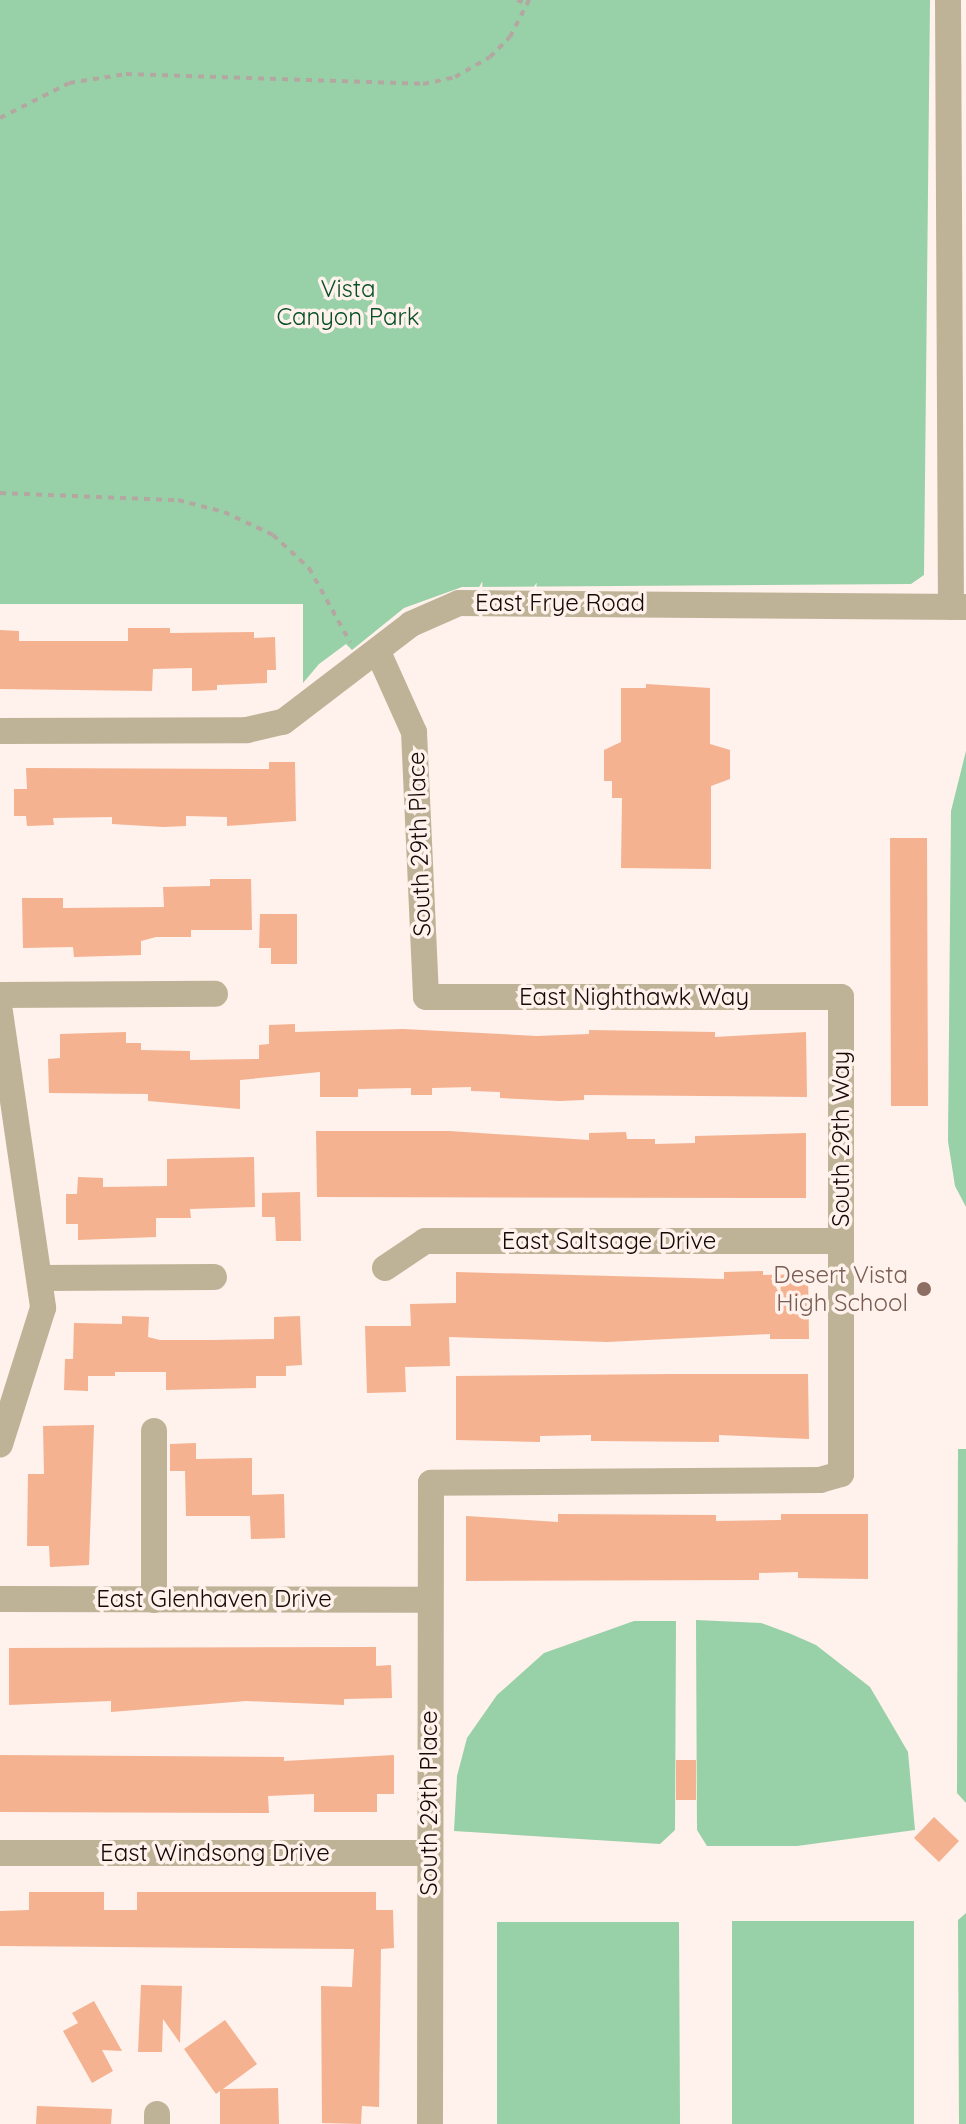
<!DOCTYPE html>
<style>
body{margin:0}
#map{position:relative;width:966px;height:2124px;overflow:hidden;background:#fff1eb;font-family:Quicksand,sans-serif}
div>[style]{position:absolute}
[style*='--x']{left:calc(var(--x)*1px);top:calc(var(--y)*1px);width:calc(var(--w)*1px);rotate:calc(var(--a)*1deg)}
.green>*{inset:0;background:#98d0a7}
.building>*{inset:0;background:#f4b291}
.path>*{height:4px;margin-top:-2px;transform-origin:0;background:repeating-linear-gradient(90deg,#b4a7a2 0 6px,transparent 0 12px)}
.minor>*{height:26px;margin:-13px;padding:0 13px;transform-origin:13px;border-radius:13px;background:#beb397}
.dots>*{width:22px;height:22px;translate:-50% -50%;box-sizing:border-box;border:4px solid #fff1eb;border-radius:50%}
span{translate:-50% -50%;white-space:nowrap;text-align:center;line-height:1.15;-webkit-text-stroke:7px #fff1eb;paint-order:stroke}
.park-label{font-size:24px;color:#055027}
.street-label{font-size:24px;color:#140905}
.education-label{font-size:24px;color:#785e54}
.right{translate:-100% -50%;text-align:right}
</style>
<div id="map">
<div class="green">
<i style="clip-path:polygon(0 0,930px 0,924px 575px,911px 584px,462px 587px,404px 608px,352px 650px,346px 644px,319px 664px,303px 683px,303px 604px,0 604px)"></i>
<i style="clip-path:polygon(966px 751px,966px 1207px,955px 1186px,948px 1141px,951px 811px)"></i>
<i style="clip-path:polygon(958px 1449px,966px 1449px,966px 1803px,957px 1793px)"></i>
<i style="clip-path:polygon(696px 1620px,761px 1623px,791px 1634px,816px 1645px,870px 1687px,908px 1752px,915px 1830px,797px 1846px,707px 1846px,697px 1830px)"></i>
<i style="clip-path:polygon(634px 1621px,676px 1621px,675px 1830px,660px 1844px,454px 1831px,457px 1776px,467px 1738px,497px 1695px,544px 1653px)"></i>
<i style="clip-path:polygon(966px 1913px,966px 2124px,959px 2124px,958px 1920px)"></i>
<i style="clip-path:polygon(732px 1921px,914px 1921px,914px 2124px,732px 2124px)"></i>
<i style="clip-path:polygon(497px 1922px,679px 1922px,680px 2124px,497px 2124px)"></i>
</div>
<div class="building">
<i style="clip-path:polygon(128px 628px,170px 628px,170px 633px,254px 632px,254px 638px,275px 637px,276px 670px,267px 670px,267px 683px,217px 685px,217px 690px,192px 691px,192px 668px,153px 669px,152px 691px,0 689px,0 630px,19px 631px,19px 641px,128px 641px)"></i>
<i style="clip-path:polygon(646px 684px,710px 688px,710px 744px,730px 750px,730px 779px,711px 786px,711px 869px,621px 868px,622px 798px,612px 798px,612px 781px,604px 781px,604px 750px,621px 742px,621px 688px,646px 688px)"></i>
<i style="clip-path:polygon(269px 762px,295px 762px,296px 821px,227px 826px,227px 817px,186px 816px,186px 826px,163px 827px,112px 824px,112px 817px,53px 818px,54px 825px,27px 826px,26px 816px,14px 816px,14px 789px,27px 789px,26px 768px,269px 769px)"></i>
<i style="clip-path:polygon(890px 838px,927px 838px,928px 1106px,891px 1106px)"></i>
<i style="clip-path:polygon(210px 879px,251px 879px,252px 930px,191px 930px,191px 937px,156px 937px,141px 941px,141px 955px,74px 957px,73px 947px,23px 948px,22px 898px,63px 898px,63px 908px,164px 907px,163px 887px,210px 886px)"></i>
<i style="clip-path:polygon(260px 914px,297px 914px,297px 964px,271px 964px,271px 948px,259px 948px)"></i>
<i style="clip-path:polygon(295px 1024px,295px 1032px,403px 1029px,537px 1036px,589px 1034px,589px 1030px,715px 1032px,715px 1037px,806px 1032px,807px 1097px,584px 1095px,584px 1100px,560px 1101px,500px 1098px,500px 1092px,471px 1091px,471px 1087px,432px 1088px,432px 1095px,411px 1095px,411px 1088px,358px 1089px,358px 1097px,320px 1097px,320px 1072px,240px 1080px,240px 1109px,148px 1101px,148px 1094px,49px 1093px,48px 1059px,60px 1058px,60px 1034px,126px 1032px,126px 1043px,141px 1043px,141px 1050px,190px 1051px,190px 1060px,259px 1059px,259px 1045px,269px 1044px,269px 1025px)"></i>
<i style="clip-path:polygon(316px 1131px,449px 1131px,589px 1140px,589px 1133px,626px 1132px,627px 1139px,655px 1139px,655px 1144px,695px 1143px,695px 1136px,806px 1133px,806px 1198px,317px 1197px)"></i>
<i style="clip-path:polygon(254px 1157px,255px 1207px,190px 1209px,191px 1218px,156px 1218px,156px 1237px,78px 1240px,78px 1224px,66px 1224px,66px 1194px,77px 1194px,78px 1177px,103px 1178px,103px 1187px,167px 1186px,167px 1159px)"></i>
<i style="clip-path:polygon(300px 1192px,301px 1241px,276px 1241px,275px 1217px,262px 1217px,262px 1193px)"></i>
<i style="clip-path:polygon(763px 1271px,763px 1275px,808px 1274px,809px 1339px,770px 1339px,770px 1334px,607px 1342px,449px 1337px,450px 1366px,405px 1367px,406px 1392px,367px 1393px,365px 1326px,411px 1326px,410px 1304px,456px 1303px,456px 1272px,724px 1279px,724px 1272px)"></i>
<i style="clip-path:polygon(122px 1316px,149px 1317px,148px 1337px,160px 1340px,211px 1340px,274px 1339px,274px 1317px,300px 1316px,302px 1365px,286px 1366px,286px 1376px,256px 1376px,256px 1388px,166px 1390px,166px 1372px,115px 1372px,115px 1376px,88px 1376px,88px 1391px,64px 1390px,65px 1359px,73px 1359px,74px 1323px,122px 1324px)"></i>
<i style="clip-path:polygon(673px 1374px,808px 1374px,809px 1439px,719px 1435px,719px 1442px,591px 1441px,591px 1435px,540px 1436px,540px 1442px,456px 1440px,456px 1376px)"></i>
<i style="clip-path:polygon(94px 1425px,89px 1565px,50px 1567px,49px 1546px,27px 1546px,28px 1474px,44px 1474px,43px 1426px)"></i>
<i style="clip-path:polygon(196px 1443px,196px 1459px,252px 1458px,252px 1495px,284px 1494px,285px 1538px,251px 1539px,250px 1516px,186px 1516px,185px 1471px,170px 1471px,170px 1444px)"></i>
<i style="clip-path:polygon(558px 1514px,716px 1515px,716px 1521px,781px 1520px,781px 1514px,868px 1514px,868px 1579px,798px 1578px,798px 1572px,759px 1573px,759px 1580px,466px 1581px,466px 1516px,558px 1522px)"></i>
<i style="clip-path:polygon(376px 1647px,376px 1666px,391px 1665px,392px 1698px,344px 1699px,344px 1705px,246px 1701px,111px 1712px,111px 1701px,9px 1705px,9px 1648px)"></i>
<i style="clip-path:polygon(0 1755px,284px 1757px,284px 1761px,394px 1755px,394px 1794px,377px 1794px,377px 1812px,314px 1812px,314px 1794px,268px 1796px,269px 1813px,0 1812px)"></i>
<i style="clip-path:polygon(676px 1760px,696px 1760px,696px 1800px,676px 1800px)"></i>
<i style="clip-path:polygon(934px 1817px,959px 1841px,939px 1862px,914px 1838px)"></i>
<i style="clip-path:polygon(29px 1892px,104px 1892px,104px 1910px,137px 1910px,137px 1892px,376px 1892px,376px 1910px,393px 1910px,394px 1948px,381px 1949px,379px 2107px,362px 2106px,361px 2124px,322px 2123px,321px 1986px,352px 1987px,354px 1949px,0 1946px,0 1911px,29px 1910px)"></i>
<i style="clip-path:polygon(141px 1985px,182px 1986px,180px 2043px,163px 2019px,162px 2052px,138px 2052px)"></i>
<i style="clip-path:polygon(94px 2001px,122px 2051px,102px 2050px,113px 2071px,92px 2083px,63px 2031px,78px 2023px,72px 2013px)"></i>
<i style="clip-path:polygon(225px 2020px,257px 2064px,223px 2089px,278px 2088px,279px 2124px,220px 2124px,220px 2091px,216px 2094px,184px 2049px)"></i>
<i style="clip-path:polygon(37px 2106px,112px 2109px,111px 2124px,36px 2124px)"></i>
</div>
<div class="path">
<i style="--x:517;--y:0;--w:11;--a:22"></i>
<i style="--x:0;--y:118;--w:77;--a:-26.9"></i>
<i style="--x:69;--y:83;--w:58;--a:-9"></i>
<i style="--x:126;--y:74;--w:297;--a:1.9"></i>
<i style="--x:423;--y:84;--w:33;--a:-12"></i>
<i style="--x:455;--y:77;--w:40;--a:-29.7"></i>
<i style="--x:490;--y:57;--w:28;--a:-45"></i>
<i style="--x:510;--y:37;--w:42;--a:-62.8"></i>
<i style="--x:0;--y:493;--w:178;--a:2.3"></i>
<i style="--x:178;--y:500;--w:48;--a:14.6"></i>
<i style="--x:224;--y:512;--w:54;--a:25.1"></i>
<i style="--x:273;--y:535;--w:49;--a:42.5"></i>
<i style="--x:309;--y:568;--w:85;--a:61"></i>
</div>
<div class="minor">
<i style="--x:948;--y:0;--w:607;--a:89.72"></i>
<i style="--x:378;--y:652;--w:88;--a:65.8"></i>
<i style="--x:414;--y:732;--w:265;--a:87.4"></i>
<i style="--x:426;--y:997;--w:415;--a:0"></i>
<i style="--x:841;--y:997;--w:477;--a:90"></i>
<i style="--x:841;--y:1474;--w:22;--a:164"></i>
<i style="--x:820;--y:1480;--w:389;--a:179.6"></i>
<i style="--x:431;--y:1483;--w:641;--a:90.09"></i>
<i style="--x:0;--y:731;--w:247;--a:-0.2"></i>
<i style="--x:247;--y:730;--w:37;--a:-13"></i>
<i style="--x:283;--y:722;--w:161;--a:-37.4"></i>
<i style="--x:411;--y:624;--w:52;--a:-23.6"></i>
<i style="--x:459;--y:603;--w:507;--a:0.45"></i>
<i style="--x:0;--y:995;--w:215;--a:-0.3"></i>
<i style="--x:0;--y:1012;--w:299;--a:81.7"></i>
<i style="--x:43;--y:1308;--w:143;--a:107.5"></i>
<i style="--x:385;--y:1268;--w:48;--a:-34"></i>
<i style="--x:425;--y:1241;--w:416;--a:0"></i>
<i style="--x:42;--y:1278;--w:172;--a:-0.3"></i>
<i style="--x:0;--y:1599;--w:429;--a:0.1"></i>
<i style="--x:154;--y:1600;--w:169;--a:-90"></i>
<i style="--x:0;--y:1853;--w:430;--a:0"></i>
<i style="--x:157;--y:2114;--w:10;--a:90"></i>
</div>
<div class="dots">
<i style="left:924px;top:1289px;background:#8d6e63"></i>
</div>
<div class="park-label">
<span style="left:348px;top:303px">Vista<br>Canyon Park</span>
</div>
<div class="street-label">
<span style="left:560px;top:603px">East Frye Road</span>
<span style="left:419px;top:844px;rotate:-92deg">South 29th Place</span>
<span style="left:634px;top:997px">East Nighthawk Way</span>
<span style="left:841px;top:1139px;rotate:-90deg">South 29th Way</span>
<span style="left:609px;top:1241px">East Saltsage Drive</span>
<span style="left:214px;top:1599px">East Glenhaven Drive</span>
<span style="left:429px;top:1803px;rotate:-90deg">South 29th Place</span>
<span style="left:215px;top:1853px">East Windsong Drive</span>
</div>
<div class="education-label">
<span class="right" style="left:908px;top:1289px">Desert Vista<br>High School</span>
</div>
</div>
